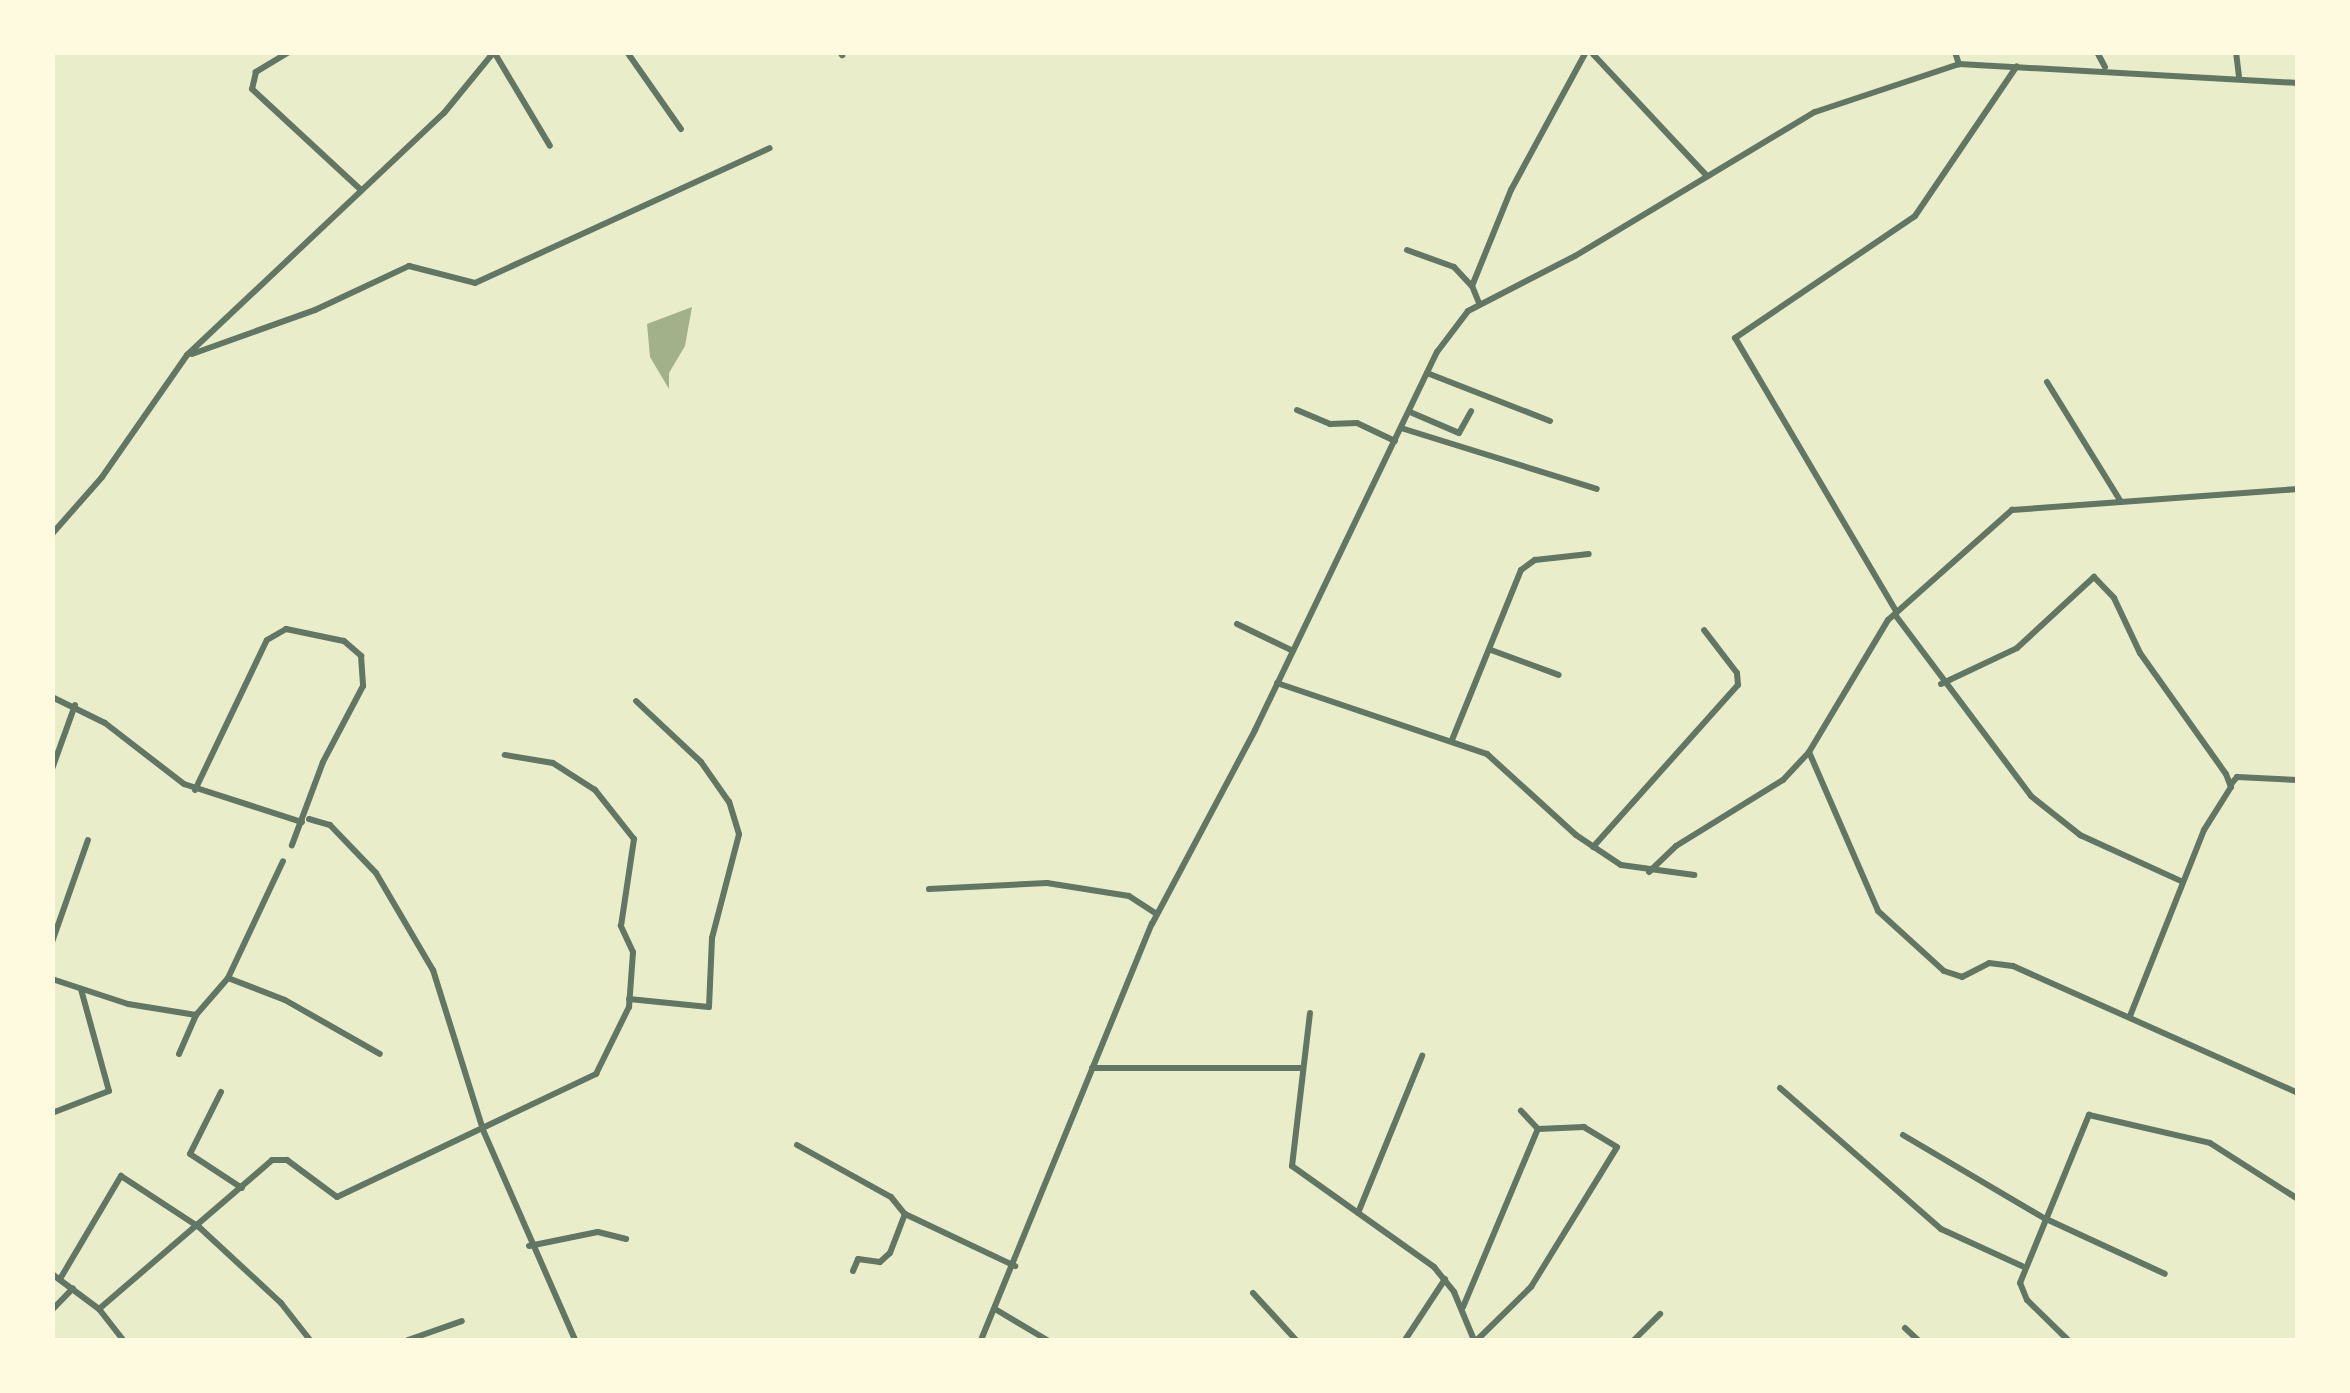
<!DOCTYPE html>
<style>
body{margin:0}
#map{position:relative;width:2350px;height:1393px;overflow:hidden;background:#e9edc9;font-family:"Asap Condensed",sans-serif}
div>[style]{position:absolute}
[style*='--x']{left:calc(var(--x)*1px);top:calc(var(--y)*1px);width:calc(var(--w)*1px);rotate:calc(var(--a)*1deg)}
.water>*{inset:0;background:#a3b18a}
.minor>*{height:6px;margin:-3px;padding:0 3px;transform-origin:3px;border-radius:3px;background:#617663}
span{translate:-50% -50%;white-space:nowrap;text-align:center;line-height:1.15;-webkit-text-stroke:8px #fefae0;paint-order:stroke}
.frame{position:absolute;inset:0;border:55px solid #fefae0;pointer-events:none}
</style>
<div id="map">
<div class="water">
<i style="clip-path:polygon(692px 307px,685px 346px,669px 373px,669px 389px,650px 357px,647px 324px)"></i>
</div>
<div class="minor">
<i style="--x:289;--y:52;--w:39;--a:149"></i>
<i style="--x:256;--y:72;--w:17;--a:103"></i>
<i style="--x:252;--y:89;--w:149;--a:42.8"></i>
<i style="--x:627;--y:52;--w:94;--a:55"></i>
<i style="--x:840;--y:52;--w:4;--a:56"></i>
<i style="--x:1591;--y:52;--w:170;--a:46.9"></i>
<i style="--x:1955;--y:52;--w:13;--a:72"></i>
<i style="--x:2097;--y:52;--w:17;--a:62"></i>
<i style="--x:2236;--y:52;--w:24;--a:83"></i>
<i style="--x:1407;--y:250;--w:50;--a:19.9"></i>
<i style="--x:1454;--y:267;--w:26;--a:47"></i>
<i style="--x:1479;--y:303;--w:18;--a:-112"></i>
<i style="--x:1472;--y:286;--w:104;--a:-67.9"></i>
<i style="--x:1511;--y:190;--w:157;--a:-61.5"></i>
<i style="--x:192;--y:354;--w:131;--a:-19.7"></i>
<i style="--x:315;--y:310;--w:104;--a:-25.1"></i>
<i style="--x:409;--y:266;--w:68;--a:14.4"></i>
<i style="--x:475;--y:283;--w:324;--a:-24.6"></i>
<i style="--x:1427;--y:373;--w:132;--a:21.3"></i>
<i style="--x:2047;--y:382;--w:141;--a:58.3"></i>
<i style="--x:1297;--y:410;--w:36;--a:23"></i>
<i style="--x:1330;--y:424;--w:27;--a:-2"></i>
<i style="--x:1357;--y:423;--w:42;--a:25.3"></i>
<i style="--x:1410;--y:412;--w:53;--a:23.2"></i>
<i style="--x:1459;--y:433;--w:25;--a:-61"></i>
<i style="--x:1401;--y:428;--w:205;--a:17.3"></i>
<i style="--x:52;--y:534;--w:76;--a:-48.7"></i>
<i style="--x:102;--y:477;--w:149;--a:-55.1"></i>
<i style="--x:187;--y:355;--w:353;--a:-43.3"></i>
<i style="--x:444;--y:113;--w:79;--a:-50.7"></i>
<i style="--x:494;--y:52;--w:109;--a:59.2"></i>
<i style="--x:1896;--y:611;--w:317;--a:-120.5"></i>
<i style="--x:1735;--y:338;--w:217;--a:-34.1"></i>
<i style="--x:1915;--y:216;--w:181;--a:-55.8"></i>
<i style="--x:1896;--y:616;--w:225;--a:53.1"></i>
<i style="--x:2031;--y:796;--w:63;--a:38.5"></i>
<i style="--x:2080;--y:835;--w:113;--a:24.5"></i>
<i style="--x:1237;--y:624;--w:62;--a:25.7"></i>
<i style="--x:1491;--y:650;--w:72;--a:20.2"></i>
<i style="--x:1277;--y:683;--w:222;--a:18.7"></i>
<i style="--x:1487;--y:754;--w:120;--a:42.3"></i>
<i style="--x:1576;--y:835;--w:54;--a:33.7"></i>
<i style="--x:1621;--y:865;--w:74;--a:7.8"></i>
<i style="--x:1941;--y:684;--w:84;--a:-25.3"></i>
<i style="--x:2017;--y:648;--w:105;--a:-42.7"></i>
<i style="--x:2094;--y:577;--w:29;--a:46"></i>
<i style="--x:2114;--y:598;--w:61;--a:64.7"></i>
<i style="--x:2140;--y:653;--w:148;--a:54.6"></i>
<i style="--x:2226;--y:774;--w:14;--a:69"></i>
<i style="--x:2231;--y:787;--w:51;--a:122.1"></i>
<i style="--x:2204;--y:830;--w:200;--a:111.7"></i>
<i style="--x:52;--y:697;--w:59;--a:26.1"></i>
<i style="--x:105;--y:723;--w:100;--a:37.7"></i>
<i style="--x:184;--y:784;--w:124;--a:17.9"></i>
<i style="--x:1452;--y:740;--w:183;--a:-67.9"></i>
<i style="--x:1521;--y:570;--w:17;--a:-36"></i>
<i style="--x:1535;--y:560;--w:54;--a:-6.3"></i>
<i style="--x:1809;--y:752;--w:173;--a:66.5"></i>
<i style="--x:1878;--y:911;--w:89;--a:42.3"></i>
<i style="--x:1944;--y:971;--w:19;--a:18"></i>
<i style="--x:1962;--y:977;--w:30;--a:-27"></i>
<i style="--x:1989;--y:963;--w:24;--a:7"></i>
<i style="--x:2013;--y:966;--w:312;--a:24"></i>
<i style="--x:52;--y:769;--w:68;--a:-70.2"></i>
<i style="--x:2232;--y:783;--w:8;--a:-50"></i>
<i style="--x:2237;--y:777;--w:61;--a:2.8"></i>
<i style="--x:195;--y:790;--w:166;--a:-64.4"></i>
<i style="--x:267;--y:640;--w:22;--a:-30"></i>
<i style="--x:286;--y:629;--w:59;--a:11.7"></i>
<i style="--x:344;--y:641;--w:23;--a:41"></i>
<i style="--x:361;--y:656;--w:30;--a:86"></i>
<i style="--x:363;--y:686;--w:86;--a:117.8"></i>
<i style="--x:323;--y:762;--w:89;--a:110.5"></i>
<i style="--x:309;--y:819;--w:22;--a:16"></i>
<i style="--x:330;--y:825;--w:66;--a:46.2"></i>
<i style="--x:376;--y:873;--w:113;--a:59.6"></i>
<i style="--x:433;--y:970;--w:168;--a:72.6"></i>
<i style="--x:483;--y:1130;--w:229;--a:66.3"></i>
<i style="--x:1593;--y:847;--w:217;--a:-48.2"></i>
<i style="--x:1738;--y:685;--w:12;--a:-95"></i>
<i style="--x:1737;--y:673;--w:54;--a:-127.5"></i>
<i style="--x:1649;--y:872;--w:37;--a:-44"></i>
<i style="--x:1676;--y:846;--w:126;--a:-31.7"></i>
<i style="--x:1783;--y:780;--w:38;--a:-47"></i>
<i style="--x:1809;--y:752;--w:154;--a:-59.1"></i>
<i style="--x:1888;--y:620;--w:166;--a:-41.6"></i>
<i style="--x:2012;--y:510;--w:287;--a:-4.2"></i>
<i style="--x:929;--y:889;--w:118;--a:-2.9"></i>
<i style="--x:1047;--y:883;--w:83;--a:9"></i>
<i style="--x:1129;--y:896;--w:33;--a:33"></i>
<i style="--x:52;--y:942;--w:108;--a:-70.6"></i>
<i style="--x:228;--y:978;--w:61;--a:21.1"></i>
<i style="--x:285;--y:1000;--w:109;--a:29.6"></i>
<i style="--x:52;--y:979;--w:80;--a:18.2"></i>
<i style="--x:128;--y:1004;--w:69;--a:9.2"></i>
<i style="--x:196;--y:1015;--w:49;--a:-49.1"></i>
<i style="--x:228;--y:978;--w:129;--a:-64.8"></i>
<i style="--x:629;--y:999;--w:80;--a:5.7"></i>
<i style="--x:709;--y:1007;--w:69;--a:-87.5"></i>
<i style="--x:712;--y:938;--w:107;--a:-75.4"></i>
<i style="--x:739;--y:834;--w:34;--a:-107"></i>
<i style="--x:729;--y:802;--w:49;--a:-125"></i>
<i style="--x:701;--y:762;--w:89;--a:-136.8"></i>
<i style="--x:1310;--y:1013;--w:154;--a:96.7"></i>
<i style="--x:1292;--y:1166;--w:174;--a:35.4"></i>
<i style="--x:1434;--y:1267;--w:32;--a:51"></i>
<i style="--x:1454;--y:1292;--w:52;--a:67.4"></i>
<i style="--x:179;--y:1054;--w:43;--a:-66.4"></i>
<i style="--x:1092;--y:1068;--w:210;--a:0"></i>
<i style="--x:1780;--y:1088;--w:214;--a:41.2"></i>
<i style="--x:1941;--y:1229;--w:89;--a:24.6"></i>
<i style="--x:221;--y:1092;--w:69;--a:116.6"></i>
<i style="--x:190;--y:1154;--w:62;--a:33.2"></i>
<i style="--x:52;--y:1113;--w:61;--a:-21.1"></i>
<i style="--x:109;--y:1091;--w:106;--a:-105.4"></i>
<i style="--x:1903;--y:1135;--w:164;--a:30.5"></i>
<i style="--x:2044;--y:1218;--w:133;--a:24.8"></i>
<i style="--x:797;--y:1145;--w:107;--a:29"></i>
<i style="--x:891;--y:1197;--w:22;--a:51"></i>
<i style="--x:905;--y:1214;--w:122;--a:25.3"></i>
<i style="--x:1358;--y:1213;--w:170;--a:-67.8"></i>
<i style="--x:529;--y:1246;--w:70;--a:-11.5"></i>
<i style="--x:598;--y:1232;--w:29;--a:14"></i>
<i style="--x:853;--y:1271;--w:13;--a:-67"></i>
<i style="--x:858;--y:1259;--w:22;--a:8"></i>
<i style="--x:880;--y:1262;--w:13;--a:-42"></i>
<i style="--x:890;--y:1253;--w:42;--a:-69"></i>
<i style="--x:52;--y:1274;--w:59;--a:36.7"></i>
<i style="--x:99;--y:1309;--w:39;--a:52"></i>
<i style="--x:60;--y:1279;--w:120;--a:-59.4"></i>
<i style="--x:121;--y:1176;--w:93;--a:33.2"></i>
<i style="--x:199;--y:1227;--w:112;--a:42.8"></i>
<i style="--x:281;--y:1303;--w:47;--a:51.9"></i>
<i style="--x:1253;--y:1293;--w:64;--a:47.5"></i>
<i style="--x:1463;--y:1307;--w:193;--a:-67.2"></i>
<i style="--x:1538;--y:1129;--w:25;--a:-133"></i>
<i style="--x:99;--y:1309;--w:228;--a:-40.7"></i>
<i style="--x:272;--y:1160;--w:15;--a:0"></i>
<i style="--x:287;--y:1160;--w:62;--a:36.5"></i>
<i style="--x:337;--y:1197;--w:287;--a:-25.4"></i>
<i style="--x:596;--y:1074;--w:75;--a:-63.8"></i>
<i style="--x:629;--y:1007;--w:55;--a:-85.8"></i>
<i style="--x:633;--y:952;--w:29;--a:-115"></i>
<i style="--x:621;--y:926;--w:88;--a:-81.5"></i>
<i style="--x:634;--y:839;--w:63;--a:-128.5"></i>
<i style="--x:595;--y:790;--w:50;--a:-147.3"></i>
<i style="--x:553;--y:763;--w:49;--a:-170.5"></i>
<i style="--x:995;--y:1309;--w:61;--a:30.8"></i>
<i style="--x:52;--y:1310;--w:30;--a:-46"></i>
<i style="--x:1905;--y:1328;--w:18;--a:43"></i>
<i style="--x:408;--y:1340;--w:57;--a:-19.4"></i>
<i style="--x:981;--y:1340;--w:450;--a:-67.7"></i>
<i style="--x:1152;--y:924;--w:220;--a:-62"></i>
<i style="--x:1255;--y:730;--w:420;--a:-64.3"></i>
<i style="--x:1437;--y:352;--w:51;--a:-52.9"></i>
<i style="--x:1468;--y:311;--w:120;--a:-27.2"></i>
<i style="--x:1575;--y:256;--w:280;--a:-31"></i>
<i style="--x:1815;--y:112;--w:152;--a:-18.4"></i>
<i style="--x:1959;--y:64;--w:340;--a:3.2"></i>
<i style="--x:1405;--y:1340;--w:73;--a:-56.7"></i>
<i style="--x:1477;--y:1340;--w:76;--a:-44.5"></i>
<i style="--x:1531;--y:1287;--w:164;--a:-58.4"></i>
<i style="--x:1617;--y:1147;--w:39;--a:-149"></i>
<i style="--x:1584;--y:1127;--w:46;--a:177.5"></i>
<i style="--x:1634;--y:1340;--w:37;--a:-45"></i>
<i style="--x:2068;--y:1340;--w:57;--a:-135.7"></i>
<i style="--x:2027;--y:1300;--w:18;--a:-112"></i>
<i style="--x:2020;--y:1283;--w:182;--a:-67.7"></i>
<i style="--x:2089;--y:1115;--w:124;--a:13"></i>
<i style="--x:2210;--y:1143;--w:104;--a:32.5"></i>
</div>
<div class="frame"></div>
</div>
